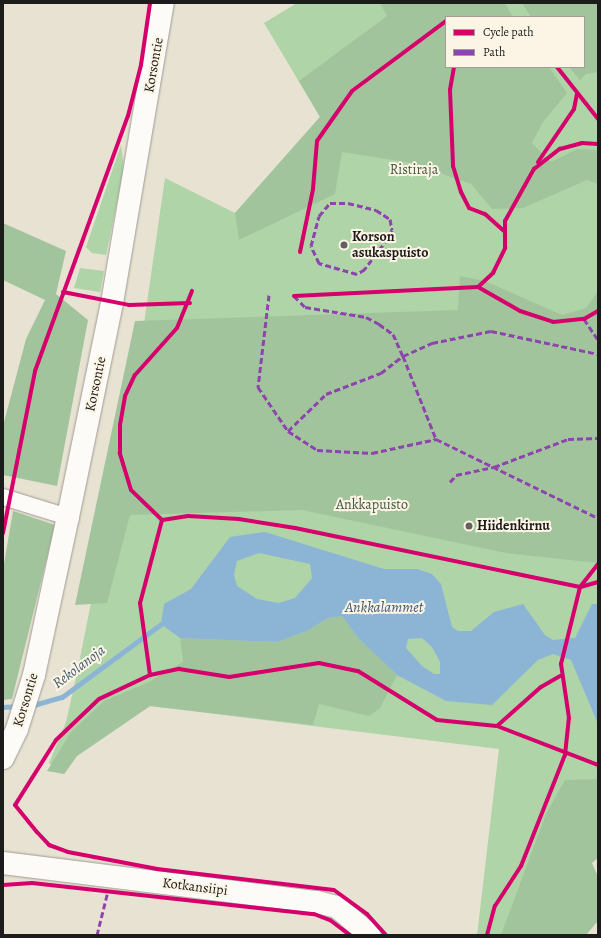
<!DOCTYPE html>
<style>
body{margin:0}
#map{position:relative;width:601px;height:938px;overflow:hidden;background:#e8e2d2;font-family:Alegreya,serif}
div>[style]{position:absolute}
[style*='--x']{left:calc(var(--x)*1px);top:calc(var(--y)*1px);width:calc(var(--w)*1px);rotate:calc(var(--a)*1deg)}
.green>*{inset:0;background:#afd4a7}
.forest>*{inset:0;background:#a2c49d}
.water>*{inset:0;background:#8cb5d5}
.stream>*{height:5px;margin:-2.5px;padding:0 2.5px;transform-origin:2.5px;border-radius:2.5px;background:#8cb5d5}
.roads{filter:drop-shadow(0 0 1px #9e9b92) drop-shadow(0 0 1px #9e9b92)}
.minor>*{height:16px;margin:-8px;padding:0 8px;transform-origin:8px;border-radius:8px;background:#fcfbf8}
.secondary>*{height:22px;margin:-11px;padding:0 11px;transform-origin:11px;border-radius:11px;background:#fcfbf8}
.quiet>*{height:3px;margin-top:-1.5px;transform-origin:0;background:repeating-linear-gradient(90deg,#8e44ad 0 6px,transparent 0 9px)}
.cycleway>*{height:4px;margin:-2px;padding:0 2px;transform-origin:2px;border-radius:2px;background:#d6006c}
.dots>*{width:11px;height:11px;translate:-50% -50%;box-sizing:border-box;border:2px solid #fcf5e5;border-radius:50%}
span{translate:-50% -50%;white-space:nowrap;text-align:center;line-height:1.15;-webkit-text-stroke:4px #fcf5e5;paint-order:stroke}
.street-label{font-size:14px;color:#1c1c1c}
.park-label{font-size:14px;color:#3f5840}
.poi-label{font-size:14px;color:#1c1c1c;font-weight:700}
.left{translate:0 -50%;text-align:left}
.water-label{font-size:15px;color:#3d5870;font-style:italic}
.frame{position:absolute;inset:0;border:4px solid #1c1c1c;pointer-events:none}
.legend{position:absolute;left:445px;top:16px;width:140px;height:52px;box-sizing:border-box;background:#fcf5e5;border:1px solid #a29e95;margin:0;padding:5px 7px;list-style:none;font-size:12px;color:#1c1c1c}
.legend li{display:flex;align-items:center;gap:8px;height:20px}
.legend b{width:20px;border:1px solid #a29e95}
</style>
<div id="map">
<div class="green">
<i style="clip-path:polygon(evenodd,297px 3px,598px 3px,598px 818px,539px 935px,477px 935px,499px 749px,150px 706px,77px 756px,64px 774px,49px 763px,66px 722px,77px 673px,137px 372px,165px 178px,235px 213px,320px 117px,264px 23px,297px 3px,446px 17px,584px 17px,584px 67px,446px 67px,446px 17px)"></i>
<i style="clip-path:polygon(121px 145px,124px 169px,106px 255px,92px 253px,86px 247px)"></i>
<i style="clip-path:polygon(80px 268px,104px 271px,100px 292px,74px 288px)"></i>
</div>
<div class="forest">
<i style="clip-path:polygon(380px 3px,505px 3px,513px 17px,446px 17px,446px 67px,549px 67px,567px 93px,543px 122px,532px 143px,551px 162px,577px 149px,598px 150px,598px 184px,587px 180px,523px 208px,492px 209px,471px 184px,412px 163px,342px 152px,335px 194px,239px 240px,235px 213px,320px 117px,299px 81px,387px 16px)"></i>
<i style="clip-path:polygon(522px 3px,598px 3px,598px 72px,586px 74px,580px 80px,569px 67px,584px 67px,584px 17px,531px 17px)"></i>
<i style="clip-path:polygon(3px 223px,66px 251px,56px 294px,88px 320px,57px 486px,3px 475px,3px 426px,26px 339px,45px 300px,3px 280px)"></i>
<i style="clip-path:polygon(460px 276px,485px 281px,562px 315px,586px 308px,598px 291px,598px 563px,506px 553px,302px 510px,130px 515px,107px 603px,75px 605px,135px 321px,458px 310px)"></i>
<i style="clip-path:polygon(13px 511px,55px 525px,12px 699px,3px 700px,3px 570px)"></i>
<i style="clip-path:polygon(342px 616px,358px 638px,397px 675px,380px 708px,369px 716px,319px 704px,313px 725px,150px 706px,77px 756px,64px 774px,47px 771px,71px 732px,104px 701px,149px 682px,183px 662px,180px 638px,277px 642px,307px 631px,328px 618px)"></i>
<i style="clip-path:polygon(598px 779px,598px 858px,592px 863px,598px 877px,598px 921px,586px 935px,501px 935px,546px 814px,565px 780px)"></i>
</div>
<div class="water">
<i style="clip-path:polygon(evenodd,265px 532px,384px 569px,417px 569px,432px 574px,441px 584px,452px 627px,458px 631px,471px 631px,494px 612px,523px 604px,545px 635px,553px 640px,575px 638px,592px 604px,598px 604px,598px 724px,571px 660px,553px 654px,538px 660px,492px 705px,446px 701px,397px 675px,358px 638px,342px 616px,328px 618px,307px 631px,277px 642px,180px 638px,161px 624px,164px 604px,191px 589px,230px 537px,265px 532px,259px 553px,310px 564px,312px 578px,295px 598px,279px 603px,257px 599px,237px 586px,234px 575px,237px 561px,259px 553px,265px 532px,422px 638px,432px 647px,440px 662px,440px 674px,434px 674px,422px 666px,406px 648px,408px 639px,422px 638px)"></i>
</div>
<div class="stream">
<i style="--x:30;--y:706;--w:33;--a:-16"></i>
<i style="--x:62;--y:697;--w:123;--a:-36.4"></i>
<i style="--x:3;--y:707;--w:15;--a:-4"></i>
</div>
<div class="roads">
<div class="minor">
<i style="--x:3;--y:497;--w:68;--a:17.1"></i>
</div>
<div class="secondary">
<i style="--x:3;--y:758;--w:32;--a:-64"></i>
<i style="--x:17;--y:729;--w:57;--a:-72.5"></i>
<i style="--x:34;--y:675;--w:162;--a:-77.9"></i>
<i style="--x:68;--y:517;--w:218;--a:-78.4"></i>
<i style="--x:112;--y:303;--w:304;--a:-80.4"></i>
<i style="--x:3;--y:863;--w:316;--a:7.1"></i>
<i style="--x:317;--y:902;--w:21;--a:14"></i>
<i style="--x:337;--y:907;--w:43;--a:40.3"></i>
</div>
</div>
<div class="quiet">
<i style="--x:330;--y:203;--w:18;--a:0"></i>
<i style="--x:348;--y:203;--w:29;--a:14"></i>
<i style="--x:376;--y:210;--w:17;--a:33"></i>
<i style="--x:390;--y:219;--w:11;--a:80"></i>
<i style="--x:392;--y:230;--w:9;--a:117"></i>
<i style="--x:388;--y:238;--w:39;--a:127"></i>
<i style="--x:365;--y:269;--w:9;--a:148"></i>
<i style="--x:357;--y:274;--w:40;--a:-164"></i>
<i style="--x:319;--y:263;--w:19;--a:-115"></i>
<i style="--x:311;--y:246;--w:31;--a:-75"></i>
<i style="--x:319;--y:216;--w:17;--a:-50"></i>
<i style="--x:269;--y:295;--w:93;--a:96.8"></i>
<i style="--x:258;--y:387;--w:53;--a:55.7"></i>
<i style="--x:288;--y:431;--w:35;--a:33"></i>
<i style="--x:317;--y:450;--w:55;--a:3.1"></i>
<i style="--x:372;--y:453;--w:66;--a:-12.3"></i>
<i style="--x:436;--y:439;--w:180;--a:26"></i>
<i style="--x:294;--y:296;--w:16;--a:45"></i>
<i style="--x:305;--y:307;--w:62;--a:9.3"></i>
<i style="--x:366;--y:317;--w:15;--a:28"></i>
<i style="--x:379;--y:324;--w:17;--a:36"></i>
<i style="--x:393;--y:334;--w:24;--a:66"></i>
<i style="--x:403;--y:356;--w:32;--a:-24"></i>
<i style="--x:432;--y:343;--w:60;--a:-11.5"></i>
<i style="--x:491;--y:331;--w:109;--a:12.1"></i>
<i style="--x:584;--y:319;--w:25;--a:56"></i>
<i style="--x:288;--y:431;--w:53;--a:-44.2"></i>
<i style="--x:326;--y:394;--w:59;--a:-20.9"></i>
<i style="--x:381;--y:373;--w:28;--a:-38"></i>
<i style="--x:403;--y:356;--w:89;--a:68.3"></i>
<i style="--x:450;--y:482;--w:9;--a:-49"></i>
<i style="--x:456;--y:475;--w:39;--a:-12"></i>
<i style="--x:494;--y:467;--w:79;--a:-20.7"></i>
<i style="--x:568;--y:439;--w:30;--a:-2"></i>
<i style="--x:97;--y:935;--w:45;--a:-76"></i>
</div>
<div class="cycleway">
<i style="--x:454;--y:67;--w:23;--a:100"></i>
<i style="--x:450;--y:90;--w:76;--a:87.7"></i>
<i style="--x:453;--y:166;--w:27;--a:73"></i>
<i style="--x:461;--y:192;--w:18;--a:63"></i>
<i style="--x:469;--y:208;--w:17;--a:21"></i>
<i style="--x:485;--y:214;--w:27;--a:42"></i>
<i style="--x:557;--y:67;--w:66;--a:51.7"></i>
<i style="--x:538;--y:162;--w:64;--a:-55.8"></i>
<i style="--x:574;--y:109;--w:15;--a:-79"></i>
<i style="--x:300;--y:252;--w:64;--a:-78.3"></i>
<i style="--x:313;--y:189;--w:48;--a:-85.2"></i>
<i style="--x:317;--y:141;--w:61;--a:-55"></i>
<i style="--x:352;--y:91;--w:117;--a:-36.7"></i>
<i style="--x:478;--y:287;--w:21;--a:-43"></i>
<i style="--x:493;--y:273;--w:28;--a:-64"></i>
<i style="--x:505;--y:248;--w:27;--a:-90"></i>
<i style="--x:505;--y:221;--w:60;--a:-60.9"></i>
<i style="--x:534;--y:169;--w:33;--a:-38"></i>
<i style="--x:560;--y:149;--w:23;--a:-15"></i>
<i style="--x:582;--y:143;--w:16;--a:4"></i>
<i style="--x:63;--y:292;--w:67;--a:11.1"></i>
<i style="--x:129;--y:305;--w:61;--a:-1.9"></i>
<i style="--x:294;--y:296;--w:184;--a:-2.8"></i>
<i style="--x:478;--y:287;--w:48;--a:29.7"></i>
<i style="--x:520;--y:311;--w:35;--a:18"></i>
<i style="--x:553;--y:322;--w:31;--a:-6"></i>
<i style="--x:584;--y:319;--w:16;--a:-30"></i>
<i style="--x:162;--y:520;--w:43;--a:-135.9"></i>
<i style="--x:131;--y:490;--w:39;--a:-107"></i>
<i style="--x:120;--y:453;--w:28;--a:-90"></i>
<i style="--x:120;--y:425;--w:29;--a:-80"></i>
<i style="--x:125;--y:396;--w:23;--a:-65"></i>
<i style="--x:135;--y:375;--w:63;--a:-48.2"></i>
<i style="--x:177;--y:328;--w:40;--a:-68"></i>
<i style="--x:3;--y:533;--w:165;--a:-78.8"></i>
<i style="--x:35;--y:371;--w:271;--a:-70"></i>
<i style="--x:128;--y:116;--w:53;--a:-75.7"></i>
<i style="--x:141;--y:65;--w:63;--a:-81.7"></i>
<i style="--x:598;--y:582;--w:19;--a:164"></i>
<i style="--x:580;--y:587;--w:291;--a:-168.3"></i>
<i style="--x:295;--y:528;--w:57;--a:-170.9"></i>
<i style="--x:239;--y:519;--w:51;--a:-176.6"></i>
<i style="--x:188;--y:516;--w:26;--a:171"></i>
<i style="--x:162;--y:520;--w:86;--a:104.8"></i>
<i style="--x:140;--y:603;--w:73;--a:82.1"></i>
<i style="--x:150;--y:675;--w:30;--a:-12"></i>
<i style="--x:179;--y:669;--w:51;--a:9.1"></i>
<i style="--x:229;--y:677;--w:91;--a:-8.8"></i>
<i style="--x:319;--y:663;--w:40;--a:12"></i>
<i style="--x:358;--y:671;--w:93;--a:31.8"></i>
<i style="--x:437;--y:720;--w:60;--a:5.7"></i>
<i style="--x:497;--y:726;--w:108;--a:21.1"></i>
<i style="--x:150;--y:675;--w:56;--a:154.8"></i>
<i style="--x:99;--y:699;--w:59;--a:136.4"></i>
<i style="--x:56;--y:740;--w:77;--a:122.2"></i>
<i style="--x:15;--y:805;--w:35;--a:51"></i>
<i style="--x:37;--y:832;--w:18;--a:47"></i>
<i style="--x:49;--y:845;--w:20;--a:20"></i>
<i style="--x:68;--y:852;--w:91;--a:10.8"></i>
<i style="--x:157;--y:869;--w:178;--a:6.8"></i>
<i style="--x:334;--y:890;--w:41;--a:36"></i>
<i style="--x:367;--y:914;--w:28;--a:48"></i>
<i style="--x:497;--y:726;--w:59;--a:-41.6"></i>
<i style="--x:541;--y:687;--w:22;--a:-30"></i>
<i style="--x:3;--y:885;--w:29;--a:-4"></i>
<i style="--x:32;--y:883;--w:284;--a:6.3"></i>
<i style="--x:314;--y:914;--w:17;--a:21"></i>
<i style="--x:330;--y:920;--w:25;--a:37"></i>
<i style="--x:487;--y:935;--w:30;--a:-75"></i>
<i style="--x:495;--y:906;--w:48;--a:-57"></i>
<i style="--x:521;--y:866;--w:119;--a:-68.4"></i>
<i style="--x:565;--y:755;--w:37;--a:-84"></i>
<i style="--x:569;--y:718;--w:55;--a:-98.4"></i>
<i style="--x:561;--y:664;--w:79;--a:-76.1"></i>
<i style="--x:580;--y:587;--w:29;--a:-52"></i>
</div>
<div class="dots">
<i style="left:344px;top:245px;background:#63615c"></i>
<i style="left:469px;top:526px;background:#63615c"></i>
</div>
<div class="street-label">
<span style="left:154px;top:65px;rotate:-80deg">Korsontie</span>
<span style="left:96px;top:384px;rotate:-78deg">Korsontie</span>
<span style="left:26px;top:700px;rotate:-73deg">Korsontie</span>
<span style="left:195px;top:887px;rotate:7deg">Kotkansiipi</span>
</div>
<div class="park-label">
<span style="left:414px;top:170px">Ristiraja</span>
<span style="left:372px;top:505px">Ankkapuisto</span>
</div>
<div class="poi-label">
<span class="left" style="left:352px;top:245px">Korson<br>asukaspuisto</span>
<span class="left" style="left:477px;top:526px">Hiidenkirnu</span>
</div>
<div class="water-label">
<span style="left:384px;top:608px">Ankkalammet</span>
<span style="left:79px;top:667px;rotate:-37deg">Rekolanoja</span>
</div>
<div class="frame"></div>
<ul class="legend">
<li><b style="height:5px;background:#d6006c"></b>Cycle path</li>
<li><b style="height:5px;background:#8e44ad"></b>Path</li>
</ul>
</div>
